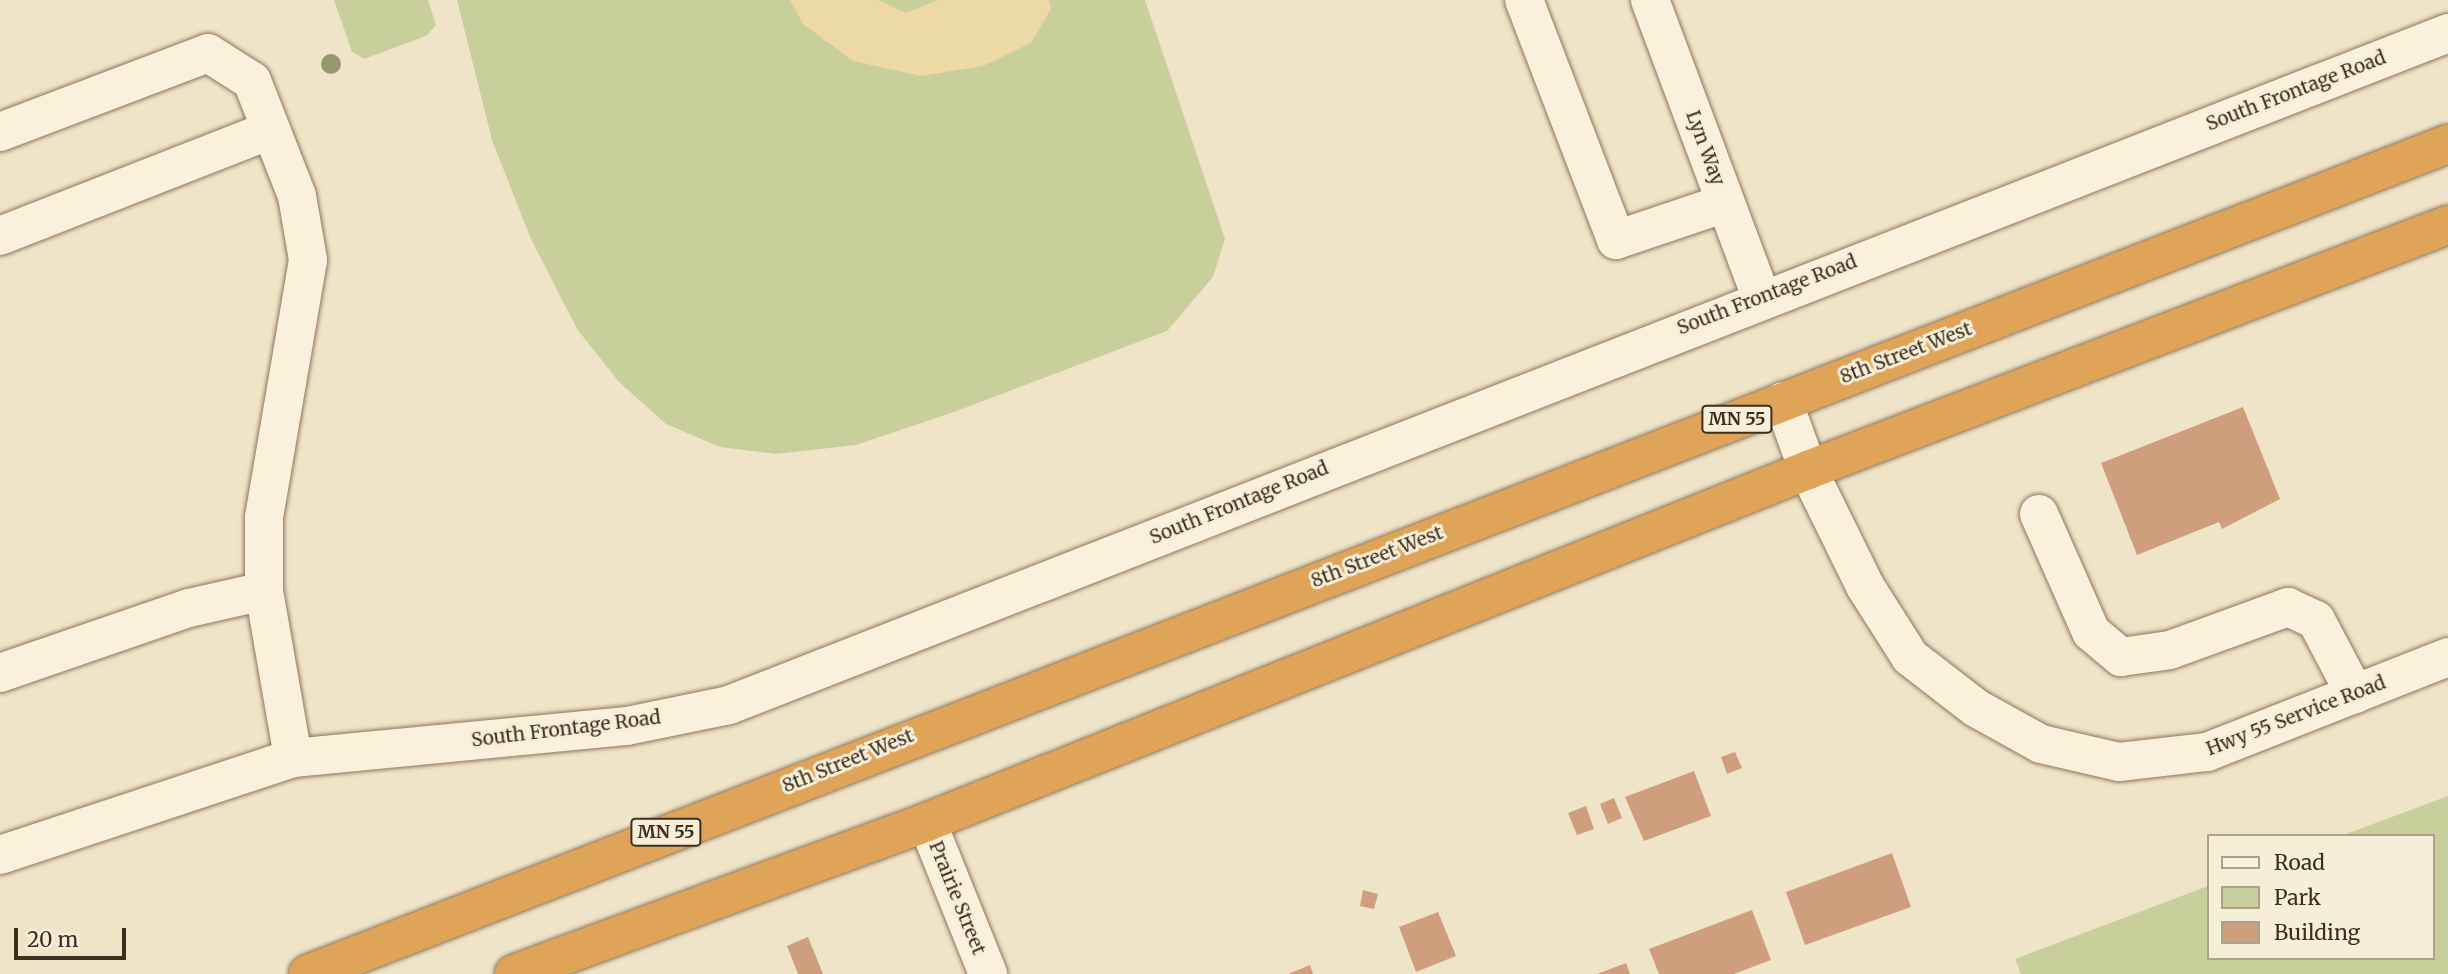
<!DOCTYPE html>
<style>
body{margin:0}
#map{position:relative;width:2448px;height:974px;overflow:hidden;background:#f0e4c8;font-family:Merriweather,serif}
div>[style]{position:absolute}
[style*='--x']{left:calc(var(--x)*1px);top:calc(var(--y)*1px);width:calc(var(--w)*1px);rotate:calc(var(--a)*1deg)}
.green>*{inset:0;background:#c9cf9b}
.sand>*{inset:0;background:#ecd9a5}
.building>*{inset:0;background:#cf9f7d}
.roads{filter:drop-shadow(0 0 2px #8d765c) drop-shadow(0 0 2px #8d765c)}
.minor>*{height:38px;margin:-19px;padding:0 19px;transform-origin:19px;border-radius:19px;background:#faf1dc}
.highway>*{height:38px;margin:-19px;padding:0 19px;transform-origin:19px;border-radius:19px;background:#e0a458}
.trees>*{width:20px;height:20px;margin:-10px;border-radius:50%;background:#96986f}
span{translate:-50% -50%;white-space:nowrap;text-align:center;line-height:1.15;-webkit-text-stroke:6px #f7eed8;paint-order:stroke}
.shield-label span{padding:2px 5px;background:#f7eed8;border:2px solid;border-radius:5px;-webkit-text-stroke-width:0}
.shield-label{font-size:18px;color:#3d2e20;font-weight:700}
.street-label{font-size:19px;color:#3d2e20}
.legend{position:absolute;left:2207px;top:834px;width:228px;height:126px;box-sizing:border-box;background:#f7eed8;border:2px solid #ada18e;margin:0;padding:9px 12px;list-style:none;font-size:21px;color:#3d2e20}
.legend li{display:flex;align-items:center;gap:14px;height:35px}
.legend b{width:35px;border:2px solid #ada18e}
.scale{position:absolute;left:14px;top:928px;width:112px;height:32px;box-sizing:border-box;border:4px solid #3d2e20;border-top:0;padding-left:9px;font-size:21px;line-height:24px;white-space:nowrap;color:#3d2e20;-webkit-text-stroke:5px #f7eed8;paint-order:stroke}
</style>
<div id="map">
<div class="green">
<i style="clip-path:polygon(334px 0,428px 0,436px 25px,426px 36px,364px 59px,352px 52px)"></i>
<i style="clip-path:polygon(457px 0,1145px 0,1225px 239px,1213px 277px,1167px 331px,957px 411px,856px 445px,776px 454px,720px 447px,666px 424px,619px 382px,577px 329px,530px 237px,492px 140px)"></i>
<i style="clip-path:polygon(2448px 796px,2448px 974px,2021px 974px,2015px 959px,2208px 886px,2208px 958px,2432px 958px,2432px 836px,2341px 836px)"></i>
</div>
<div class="sand">
<i style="clip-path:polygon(790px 0,878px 0,906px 13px,938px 0,1049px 0,1051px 9px,1031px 43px,983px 66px,921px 76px,853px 61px,803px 24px)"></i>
</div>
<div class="building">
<i style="clip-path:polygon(2243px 407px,2280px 499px,2222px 529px,2219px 522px,2137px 555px,2101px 463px)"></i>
<i style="clip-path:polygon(1735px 752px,1742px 768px,1727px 774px,1721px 757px)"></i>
<i style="clip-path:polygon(1694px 771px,1711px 816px,1644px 841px,1625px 797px)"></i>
<i style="clip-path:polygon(1614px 798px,1622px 818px,1608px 824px,1600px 804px)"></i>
<i style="clip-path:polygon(1586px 806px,1594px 829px,1577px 835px,1568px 813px)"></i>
<i style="clip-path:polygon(1892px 853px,1911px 907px,1805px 945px,1786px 892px)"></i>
<i style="clip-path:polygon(1363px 890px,1378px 894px,1374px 909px,1360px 906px)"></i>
<i style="clip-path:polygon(1752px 910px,1771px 960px,1734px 974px,1659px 974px,1649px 949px)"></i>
<i style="clip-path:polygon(1438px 912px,1456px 956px,1416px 972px,1399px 927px)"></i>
<i style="clip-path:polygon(808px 937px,823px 974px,798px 974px,787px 946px)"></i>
<i style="clip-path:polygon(1626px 963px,1630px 974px,1597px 974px)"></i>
<i style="clip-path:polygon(1310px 965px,1313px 974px,1288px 974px)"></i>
</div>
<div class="roads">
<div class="minor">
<i style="--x:1524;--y:0;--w:257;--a:69"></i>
<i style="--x:1616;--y:240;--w:115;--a:-18.7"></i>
<i style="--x:1650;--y:0;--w:317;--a:69.5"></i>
<i style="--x:0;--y:132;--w:222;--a:-20.8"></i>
<i style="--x:208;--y:53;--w:52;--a:32.5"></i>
<i style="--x:252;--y:81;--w:123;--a:68.6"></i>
<i style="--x:297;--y:196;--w:65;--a:80.2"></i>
<i style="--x:308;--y:260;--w:262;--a:99.7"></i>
<i style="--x:264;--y:518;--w:73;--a:90"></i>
<i style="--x:264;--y:591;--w:169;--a:80.1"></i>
<i style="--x:0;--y:236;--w:291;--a:-21.4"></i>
<i style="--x:1783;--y:401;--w:73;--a:70.1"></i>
<i style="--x:1808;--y:470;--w:129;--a:63.8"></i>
<i style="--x:1865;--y:586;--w:84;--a:57.6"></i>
<i style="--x:1910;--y:657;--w:83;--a:37.7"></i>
<i style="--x:1976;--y:708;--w:74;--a:29"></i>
<i style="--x:2041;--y:744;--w:80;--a:13"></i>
<i style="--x:2119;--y:762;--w:89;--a:-6.5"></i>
<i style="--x:2207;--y:752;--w:259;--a:-21.5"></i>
<i style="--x:2039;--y:514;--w:129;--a:66.2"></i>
<i style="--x:2091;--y:632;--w:39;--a:40"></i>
<i style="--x:2121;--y:657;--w:49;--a:-8.1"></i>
<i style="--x:2170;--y:650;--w:126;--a:-20"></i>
<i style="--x:2288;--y:607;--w:31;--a:25"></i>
<i style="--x:2316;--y:620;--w:84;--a:62.2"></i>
<i style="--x:0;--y:673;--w:200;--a:-19"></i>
<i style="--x:189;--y:608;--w:77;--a:-12.8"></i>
<i style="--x:927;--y:822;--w:164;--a:68.1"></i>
<i style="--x:0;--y:855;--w:309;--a:-18.3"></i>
<i style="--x:293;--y:758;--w:336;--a:-5.5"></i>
<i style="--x:627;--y:726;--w:104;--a:-11.6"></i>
<i style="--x:729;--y:705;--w:1846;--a:-21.35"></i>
</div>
<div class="highway">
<i style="--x:308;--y:974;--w:2295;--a:-21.2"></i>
<i style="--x:514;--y:974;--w:440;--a:-20.2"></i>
<i style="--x:927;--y:822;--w:949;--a:-21.78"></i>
<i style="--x:1808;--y:470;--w:685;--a:-20.95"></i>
</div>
</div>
<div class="trees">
<i style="left:331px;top:64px"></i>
</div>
<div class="shield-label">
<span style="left:1737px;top:419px">MN 55</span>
<span style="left:666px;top:832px">MN 55</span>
</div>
<div class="street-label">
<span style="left:2296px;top:91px;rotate:-21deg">South Frontage Road</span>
<span style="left:1705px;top:148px;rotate:70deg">Lyn Way</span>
<span style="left:1767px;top:295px;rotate:-21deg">South Frontage Road</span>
<span style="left:1906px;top:353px;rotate:-21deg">8th Street West</span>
<span style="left:1239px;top:503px;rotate:-22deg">South Frontage Road</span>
<span style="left:1377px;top:557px;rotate:-21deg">8th Street West</span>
<span style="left:2296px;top:716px;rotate:-21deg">Hwy 55 Service Road</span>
<span style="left:566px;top:729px;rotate:-7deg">South Frontage Road</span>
<span style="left:848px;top:761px;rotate:-22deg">8th Street West</span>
<span style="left:957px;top:898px;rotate:68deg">Prairie Street</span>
</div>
<ul class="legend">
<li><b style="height:9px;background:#faf1dc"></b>Road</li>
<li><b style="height:19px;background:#c9cf9b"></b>Park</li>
<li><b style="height:19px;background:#cf9f7d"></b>Building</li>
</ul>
<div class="scale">20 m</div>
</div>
